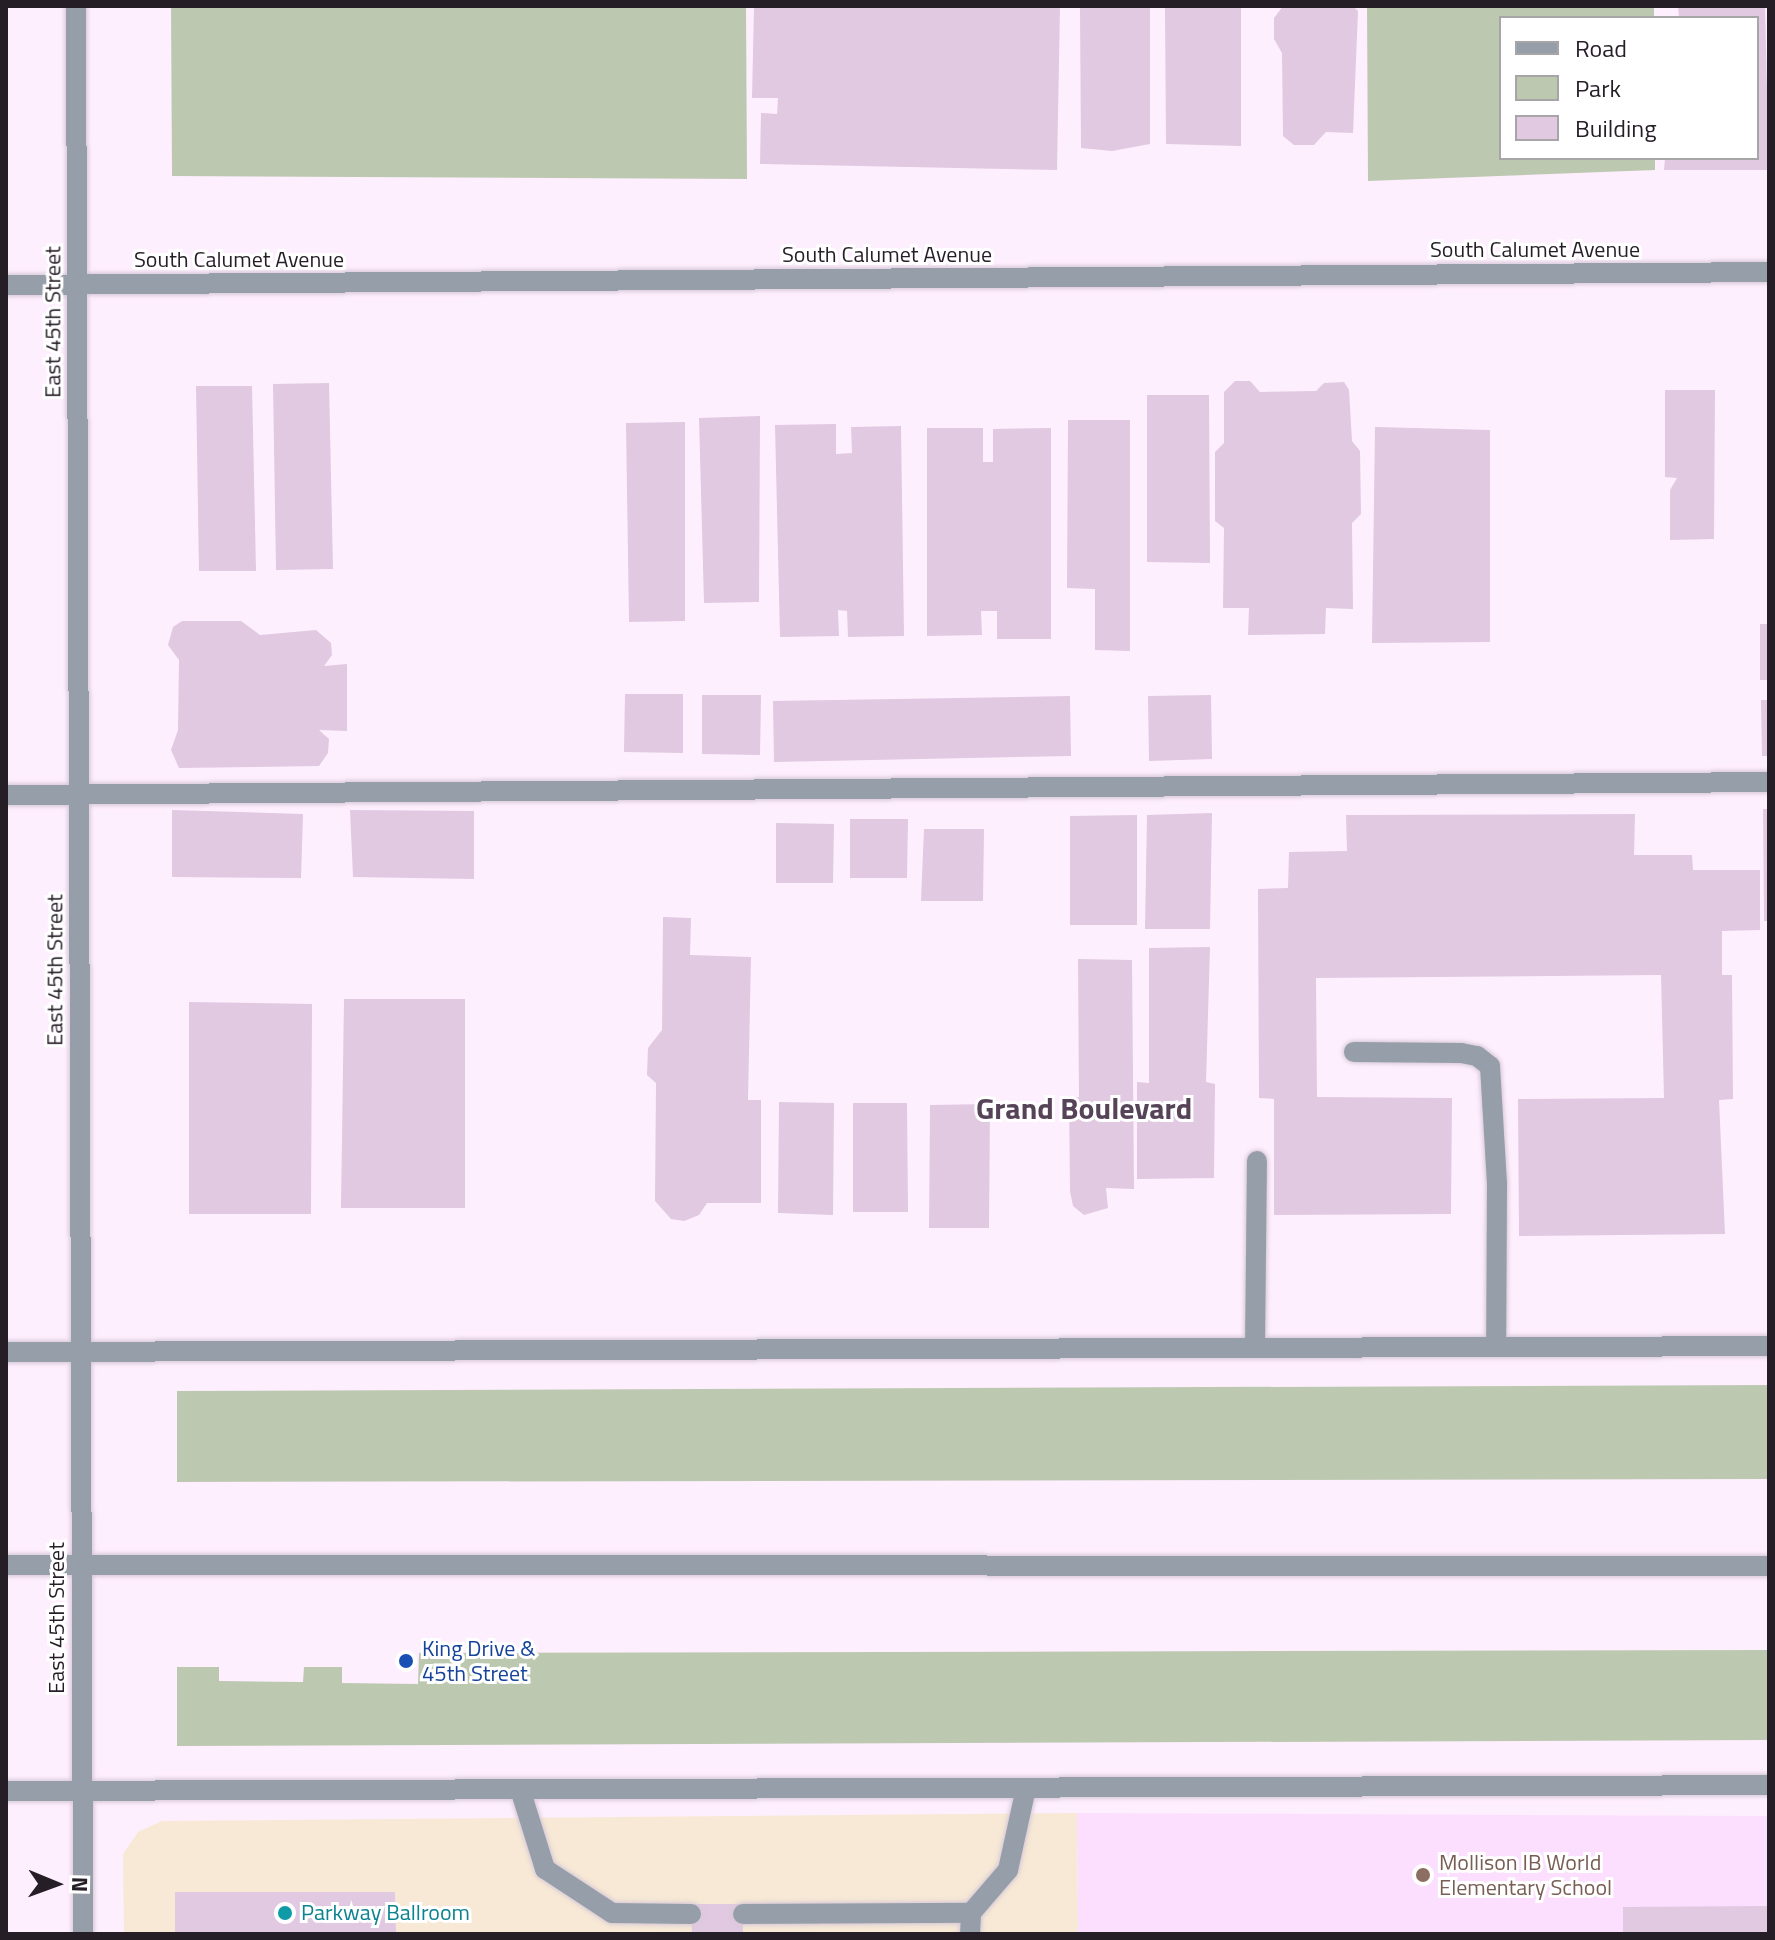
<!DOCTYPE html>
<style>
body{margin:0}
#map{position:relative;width:1775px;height:1940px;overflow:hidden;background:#feeffe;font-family:"Titillium Web",sans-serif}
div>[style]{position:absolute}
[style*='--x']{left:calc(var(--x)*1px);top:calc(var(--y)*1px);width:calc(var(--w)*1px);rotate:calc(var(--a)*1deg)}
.commercial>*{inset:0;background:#f7e9d5}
.built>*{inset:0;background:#fcdffe}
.green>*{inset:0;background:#bdc8b1}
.building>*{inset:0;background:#e0c9e1}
.roads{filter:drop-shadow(0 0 2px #d7c9d7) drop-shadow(0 0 2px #d7c9d7)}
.service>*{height:20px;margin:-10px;padding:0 10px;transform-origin:10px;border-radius:10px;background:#969ea9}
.minor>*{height:20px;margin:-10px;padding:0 10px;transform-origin:10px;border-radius:10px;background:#969ea9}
.tertiary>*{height:20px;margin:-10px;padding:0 10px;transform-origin:10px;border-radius:10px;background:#969ea9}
.dots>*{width:22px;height:22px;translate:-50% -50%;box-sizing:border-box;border:4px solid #fff;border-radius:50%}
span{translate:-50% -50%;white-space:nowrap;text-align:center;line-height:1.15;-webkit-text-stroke:6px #fff;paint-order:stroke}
.street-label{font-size:22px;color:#261e27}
.transit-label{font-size:22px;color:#164399}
.left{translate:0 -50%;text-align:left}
.education-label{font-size:22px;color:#785e54}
.culture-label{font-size:22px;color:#0d838f}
.district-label{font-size:30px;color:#564358;font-weight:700}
.frame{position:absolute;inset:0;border:8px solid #261e27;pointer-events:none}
.legend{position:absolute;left:1499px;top:16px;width:260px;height:144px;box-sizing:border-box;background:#fff;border:2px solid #a8a5a9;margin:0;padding:10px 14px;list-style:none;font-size:24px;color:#261e27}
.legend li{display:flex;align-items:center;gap:16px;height:40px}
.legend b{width:40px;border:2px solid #a8a5a9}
.north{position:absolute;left:16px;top:1844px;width:80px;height:80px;-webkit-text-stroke:6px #fff;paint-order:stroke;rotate:91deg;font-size:22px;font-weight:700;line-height:32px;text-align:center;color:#261e27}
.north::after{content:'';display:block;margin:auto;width:28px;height:36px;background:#261e27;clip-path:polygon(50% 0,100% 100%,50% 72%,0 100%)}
</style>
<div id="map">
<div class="commercial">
<i style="clip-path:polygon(1077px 1813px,1078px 1934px,124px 1934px,123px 1854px,138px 1832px,162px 1821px)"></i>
</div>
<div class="built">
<i style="clip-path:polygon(1077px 1813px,1769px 1816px,1769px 1934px,1078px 1934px)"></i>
</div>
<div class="green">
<i style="clip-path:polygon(171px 6px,746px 6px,747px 179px,172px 176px)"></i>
<i style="clip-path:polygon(1367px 6px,1654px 6px,1654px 18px,1501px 18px,1501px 158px,1655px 158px,1655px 170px,1368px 181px)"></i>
<i style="clip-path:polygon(1769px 1385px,1769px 1479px,177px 1482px,177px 1391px)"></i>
<i style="clip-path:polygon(1769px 1650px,1769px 1740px,177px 1746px,177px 1667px,219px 1667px,219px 1681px,303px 1682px,304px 1667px,342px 1667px,342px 1683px,418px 1684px,419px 1653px)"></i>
</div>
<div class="building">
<i style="clip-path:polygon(754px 6px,1060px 6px,1057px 170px,760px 164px,761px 113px,777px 114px,778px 98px,752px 98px)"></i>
<i style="clip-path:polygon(1080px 6px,1150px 6px,1150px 144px,1112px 151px,1081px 148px)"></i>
<i style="clip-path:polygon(1165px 6px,1241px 6px,1241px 146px,1166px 144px)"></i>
<i style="clip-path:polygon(1283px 6px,1353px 6px,1358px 11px,1353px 133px,1326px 132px,1314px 145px,1294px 145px,1283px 136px,1282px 53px,1274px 39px,1274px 18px)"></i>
<i style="clip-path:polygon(1678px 6px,1765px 6px,1769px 170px,1664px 170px,1665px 158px,1757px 158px,1757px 18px,1679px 18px)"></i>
<i style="clip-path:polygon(1235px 381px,1250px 381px,1260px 392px,1316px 391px,1324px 383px,1344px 382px,1349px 390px,1352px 441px,1360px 451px,1361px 514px,1352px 523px,1353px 609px,1326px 608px,1325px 634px,1248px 635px,1249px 608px,1223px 608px,1224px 528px,1215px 521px,1215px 452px,1224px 443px,1224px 392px)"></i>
<i style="clip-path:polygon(329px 383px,333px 569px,276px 570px,273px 384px)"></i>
<i style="clip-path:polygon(196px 386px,252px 386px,256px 571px,199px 571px)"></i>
<i style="clip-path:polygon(1665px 390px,1715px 390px,1714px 539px,1670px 540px,1670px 490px,1677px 478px,1665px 477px)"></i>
<i style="clip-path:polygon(1147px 395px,1209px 395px,1210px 563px,1147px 562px)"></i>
<i style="clip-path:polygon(760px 416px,759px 602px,704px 603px,699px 418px)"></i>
<i style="clip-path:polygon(1068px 420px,1130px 420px,1130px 651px,1095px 650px,1095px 589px,1067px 588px)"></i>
<i style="clip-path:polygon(685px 422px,685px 621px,629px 622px,626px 423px)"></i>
<i style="clip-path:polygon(836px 424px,836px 454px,852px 453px,851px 427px,901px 426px,904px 636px,848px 637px,847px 611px,838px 610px,839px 636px,780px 637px,775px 425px)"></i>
<i style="clip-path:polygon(1375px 427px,1490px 430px,1490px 642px,1372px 643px)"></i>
<i style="clip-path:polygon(927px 428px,983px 428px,983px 462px,993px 462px,993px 429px,1051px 428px,1051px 639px,997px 639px,997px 611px,981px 611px,982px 635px,927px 636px)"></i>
<i style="clip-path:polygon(182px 621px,241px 621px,260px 635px,316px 630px,331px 643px,332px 655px,324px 666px,347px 664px,347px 731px,319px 730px,329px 739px,328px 753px,319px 766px,179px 768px,171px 750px,178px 730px,179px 660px,168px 645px,173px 627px)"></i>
<i style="clip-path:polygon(1760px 624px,1769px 624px,1769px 680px,1760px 680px)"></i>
<i style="clip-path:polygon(625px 694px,683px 694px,683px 753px,624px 752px)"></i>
<i style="clip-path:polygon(702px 695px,761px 695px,760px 755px,702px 754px)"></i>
<i style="clip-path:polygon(1211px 695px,1212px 759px,1149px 761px,1148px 696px)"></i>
<i style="clip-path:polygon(1070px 696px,1071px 756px,774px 762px,773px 701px)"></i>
<i style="clip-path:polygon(1761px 700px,1769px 700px,1769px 756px,1762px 756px)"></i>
<i style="clip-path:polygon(1763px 809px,1769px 809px,1769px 921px,1764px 921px)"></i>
<i style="clip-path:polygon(172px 810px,303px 814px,301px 878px,172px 877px)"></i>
<i style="clip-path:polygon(350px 810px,474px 811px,474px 879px,353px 877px)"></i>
<i style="clip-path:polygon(1212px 813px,1210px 929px,1145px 929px,1147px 815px)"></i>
<i style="clip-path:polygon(1635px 814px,1634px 855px,1692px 855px,1693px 870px,1760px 870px,1760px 930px,1722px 931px,1722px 975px,1732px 975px,1733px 1099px,1719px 1100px,1725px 1234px,1519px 1236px,1518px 1099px,1664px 1098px,1661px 975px,1316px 978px,1317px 1097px,1452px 1098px,1451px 1214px,1274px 1215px,1274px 1099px,1259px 1098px,1258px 889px,1288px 888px,1289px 852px,1347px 851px,1346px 815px)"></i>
<i style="clip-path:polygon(1137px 815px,1137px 925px,1070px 925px,1070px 816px)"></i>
<i style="clip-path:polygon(850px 819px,908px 819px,907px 878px,850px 878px)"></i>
<i style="clip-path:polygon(776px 823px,834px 824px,833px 883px,776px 883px)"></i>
<i style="clip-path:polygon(924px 829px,984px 829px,983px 901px,921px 901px)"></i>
<i style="clip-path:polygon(663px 917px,691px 918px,690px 955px,751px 957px,748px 1100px,761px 1100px,761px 1203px,707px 1203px,699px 1215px,684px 1221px,671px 1219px,655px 1201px,656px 1083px,647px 1075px,648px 1048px,662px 1030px)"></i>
<i style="clip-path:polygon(1210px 947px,1206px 1082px,1215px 1084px,1214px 1178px,1137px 1179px,1137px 1082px,1149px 1083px,1149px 948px)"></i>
<i style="clip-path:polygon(1078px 959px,1132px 960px,1134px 1189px,1106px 1188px,1108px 1208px,1084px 1215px,1073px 1206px,1070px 1191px,1069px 1097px,1079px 1097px)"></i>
<i style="clip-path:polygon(344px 999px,465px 999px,465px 1208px,341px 1208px)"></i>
<i style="clip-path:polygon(189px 1002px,312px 1004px,311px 1214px,189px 1214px)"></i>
<i style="clip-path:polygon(779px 1102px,834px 1103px,833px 1215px,778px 1213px)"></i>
<i style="clip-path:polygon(853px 1103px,907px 1103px,908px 1212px,853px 1212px)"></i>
<i style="clip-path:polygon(990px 1104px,989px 1228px,929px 1228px,930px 1105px)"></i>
<i style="clip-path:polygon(175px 1892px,395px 1892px,396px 1934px,175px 1934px)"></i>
<i style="clip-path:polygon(691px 1904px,743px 1904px,743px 1934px,692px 1934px)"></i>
<i style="clip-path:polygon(1769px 1906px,1769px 1934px,1623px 1934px,1623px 1907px)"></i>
</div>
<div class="roads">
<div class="service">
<i style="--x:6;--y:795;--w:1763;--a:-0.42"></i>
<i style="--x:1354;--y:1052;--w:107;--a:0.5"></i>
<i style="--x:1461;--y:1053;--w:16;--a:11"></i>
<i style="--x:1477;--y:1056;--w:16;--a:38"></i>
<i style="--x:1490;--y:1066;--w:117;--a:86.6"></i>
<i style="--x:1497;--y:1183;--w:164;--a:90.3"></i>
<i style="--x:1255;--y:1348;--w:187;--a:-89.4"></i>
<i style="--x:520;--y:1789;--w:84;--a:72.6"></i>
<i style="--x:545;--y:1869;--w:80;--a:33.3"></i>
<i style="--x:612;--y:1913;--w:79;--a:0.7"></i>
<i style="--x:743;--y:1914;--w:228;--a:-0.3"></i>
<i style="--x:971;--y:1913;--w:57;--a:-49.3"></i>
<i style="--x:1008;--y:1870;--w:84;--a:-77.6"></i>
<i style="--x:970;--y:1934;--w:21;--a:-87"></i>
</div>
<div class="minor">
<i style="--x:76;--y:6;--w:1928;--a:89.79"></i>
<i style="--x:6;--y:285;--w:1763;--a:-0.42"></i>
<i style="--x:6;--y:1352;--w:1763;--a:-0.19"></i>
<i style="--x:6;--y:1791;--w:1763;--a:-0.19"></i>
</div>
<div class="tertiary">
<i style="--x:6;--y:1565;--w:1763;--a:0.03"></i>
</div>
</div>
<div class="dots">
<i style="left:406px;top:1661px;background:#1a4fb4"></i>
<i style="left:1423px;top:1875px;background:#8d6e63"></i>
<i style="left:285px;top:1913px;background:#0f9aa8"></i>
</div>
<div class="street-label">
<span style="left:1535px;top:250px">South Calumet Avenue</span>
<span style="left:887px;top:255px">South Calumet Avenue</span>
<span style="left:239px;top:260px">South Calumet Avenue</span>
<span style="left:53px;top:322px;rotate:-90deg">East 45th Street</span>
<span style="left:55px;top:970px;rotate:-90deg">East 45th Street</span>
<span style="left:57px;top:1618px;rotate:-90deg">East 45th Street</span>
</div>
<div class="transit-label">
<span class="left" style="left:422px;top:1661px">King Drive &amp;<br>45th Street</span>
</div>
<div class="education-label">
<span class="left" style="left:1439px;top:1875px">Mollison IB World<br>Elementary School</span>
</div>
<div class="culture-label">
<span class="left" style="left:301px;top:1913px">Parkway Ballroom</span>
</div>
<div class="district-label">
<span style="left:1084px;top:1108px">Grand Boulevard</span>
</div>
<div class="frame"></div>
<ul class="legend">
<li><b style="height:10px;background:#969ea9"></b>Road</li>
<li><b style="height:22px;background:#bdc8b1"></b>Park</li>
<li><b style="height:22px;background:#e0c9e1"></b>Building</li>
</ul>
<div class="north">N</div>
</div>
